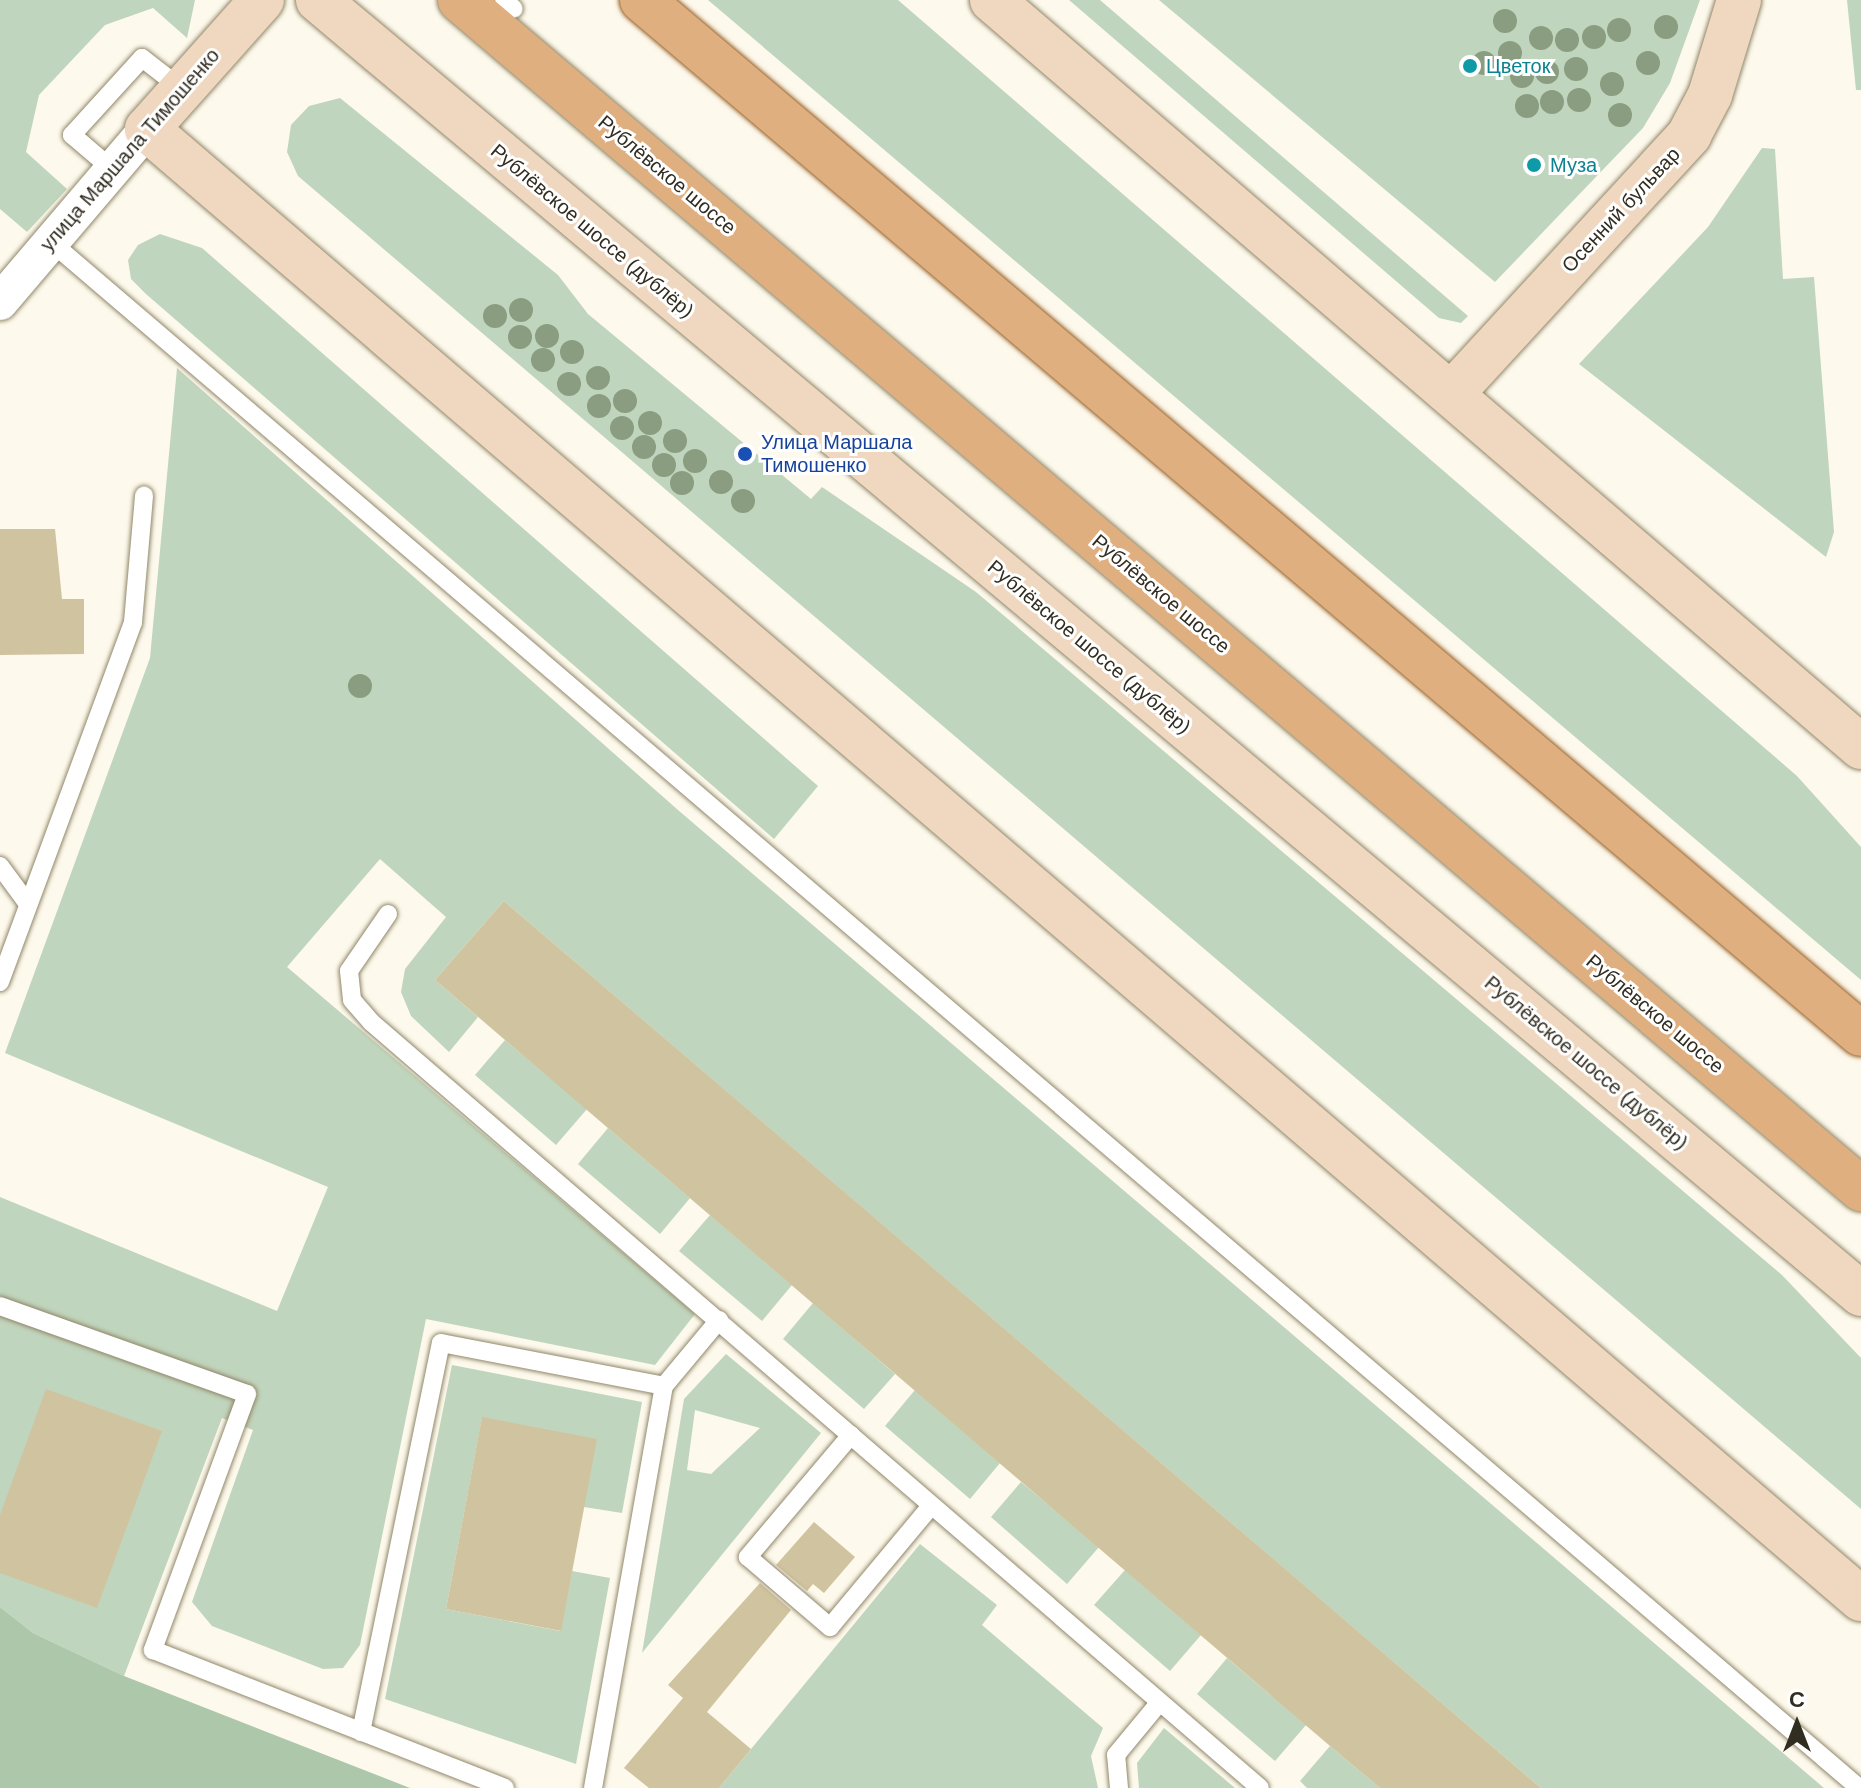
<!DOCTYPE html>
<meta charset="utf-8">
<style>
body{margin:0}
#map{position:relative;width:1861px;height:1788px;overflow:hidden;background:#fdf9ec;font-family:Helvetica,sans-serif}
div>[style]{position:absolute}
[style*='--x']{left:calc(var(--x)*1px);top:calc(var(--y)*1px);width:calc(var(--w)*1px);rotate:calc(var(--a)*1deg)}
.green>*{inset:0;background:#c0d5bd}
.forest>*{inset:0;background:#acc7a9}
.building>*{inset:0;background:#d0c39f}
.roads{filter:drop-shadow(0 0 2px #918769) drop-shadow(0 0 2px #918769)}
.lane>*{height:18px;margin:-9px;padding:0 9px;transform-origin:9px;border-radius:9px;background:#fff}
.street>*{height:36px;margin:-18px;padding:0 18px;transform-origin:18px;border-radius:18px;background:#fff}
.secondary>*{height:44px;margin:-22px;padding:0 22px;transform-origin:22px;border-radius:22px;background:#f0d7bf}
.primary>*{height:44px;margin:-22px;padding:0 22px;transform-origin:22px;border-radius:22px;background:#e0af7f}
.bridges{filter:drop-shadow(0 0 2px #965f26) drop-shadow(0 0 2px #965f26)}
.primary-bridge>*{height:44px;margin:-22px;padding:0 22px;transform-origin:22px;border-radius:22px;background:#e0af7f}
.trees>*{width:24px;height:24px;margin:-12px;border-radius:50%;background:#8a9d80}
.dots>*{width:22px;height:22px;translate:-50% -50%;box-sizing:border-box;border:4px solid #fff;border-radius:50%}
span{translate:-50% -50%;white-space:nowrap;text-align:center;line-height:1.15;-webkit-text-stroke:6px #fff;paint-order:stroke}
.culture-label{font-size:20px;color:#0d838f}
.left{translate:0 -50%;text-align:left}
.street-label{font-size:20px;color:#312d20}
.transit-label{font-size:20px;color:#164399}
.north{position:absolute;left:1757px;top:1684px;width:80px;height:80px;-webkit-text-stroke:6px #fff;paint-order:stroke;rotate:0deg;font-size:22px;font-weight:700;line-height:32px;text-align:center;color:#312d20}
.north::after{content:'';display:block;margin:auto;width:28px;height:36px;background:#312d20;clip-path:polygon(50% 0,100% 100%,50% 72%,0 100%)}
</style>
<div id="map">
<div class="green">
<i style="clip-path:polygon(0 0,195px 0,187px 38px,153px 8px,105px 25px,39px 95px,26px 152px,67px 189px,27px 232px,0 209px)"></i>
<i style="clip-path:polygon(708px 0,898px 0,1797px 776px,1861px 847px,1861px 980px)"></i>
<i style="clip-path:polygon(1069px 0,1100px 0,1468px 316px,1461px 323px,1439px 318px)"></i>
<i style="clip-path:polygon(1159px 0,1700px 0,1670px 83px,1643px 128px,1495px 282px)"></i>
<i style="clip-path:polygon(1847px 0,1861px 0,1861px 90px,1856px 90px)"></i>
<i style="clip-path:polygon(340px 98px,558px 275px,588px 314px,811px 499px,822px 487px,976px 592px,1782px 1275px,1861px 1358px,1861px 1509px,298px 176px,287px 152px,291px 125px,309px 106px)"></i>
<i style="clip-path:polygon(1762px 148px,1775px 149px,1783px 279px,1814px 277px,1834px 532px,1826px 557px,1579px 364px,1708px 227px)"></i>
<i style="clip-path:polygon(160px 234px,202px 248px,818px 786px,774px 839px,146px 294px,131px 279px,128px 260px,138px 245px)"></i>
<i style="clip-path:polygon(177px 368px,678px 810px,1824px 1788px,1541px 1788px,504px 901px,435px 980px,478px 1017px,449px 1052px,411px 1016px,401px 992px,405px 969px,446px 917px,380px 859px,287px 967px,695px 1314px,655px 1365px,426px 1319px,360px 1645px,343px 1668px,323px 1669px,212px 1626px,192px 1602px,253px 1430px,222px 1418px,124px 1676px,33px 1633px,0 1607px,0 1197px,277px 1311px,328px 1187px,5px 1053px,150px 658px)"></i>
<i style="clip-path:polygon(505px 1040px,587px 1109px,556px 1145px,475px 1075px)"></i>
<i style="clip-path:polygon(608px 1128px,690px 1198px,660px 1234px,578px 1164px)"></i>
<i style="clip-path:polygon(710px 1215px,792px 1285px,762px 1321px,679px 1251px)"></i>
<i style="clip-path:polygon(813px 1303px,895px 1374px,864px 1409px,783px 1339px)"></i>
<i style="clip-path:polygon(evenodd,726px 1354px,821px 1433px,642px 1653px,684px 1399px,726px 1354px,695px 1410px,760px 1428px,711px 1474px,687px 1470px,695px 1410px)"></i>
<i style="clip-path:polygon(452px 1365px,642px 1402px,622px 1513px,584px 1507px,482px 1418px,446px 1609px,560px 1631px,572px 1571px,610px 1578px,576px 1764px,385px 1699px)"></i>
<i style="clip-path:polygon(915px 1390px,1000px 1463px,970px 1499px,885px 1426px)"></i>
<i style="clip-path:polygon(1021px 1482px,1099px 1547px,1067px 1584px,991px 1517px)"></i>
<i style="clip-path:polygon(920px 1544px,997px 1605px,982px 1625px,1103px 1728px,1091px 1756px,1098px 1788px,719px 1788px)"></i>
<i style="clip-path:polygon(1125px 1570px,1201px 1635px,1170px 1671px,1094px 1605px)"></i>
<i style="clip-path:polygon(1227px 1658px,1306px 1725px,1275px 1761px,1197px 1694px)"></i>
<i style="clip-path:polygon(1164px 1728px,1235px 1788px,1139px 1788px,1137px 1763px)"></i>
<i style="clip-path:polygon(1330px 1746px,1380px 1788px,1307px 1788px,1300px 1781px)"></i>
</div>
<div class="forest">
<i style="clip-path:polygon(0 1607px,33px 1633px,124px 1676px,410px 1788px,0 1788px)"></i>
</div>
<div class="building">
<i style="clip-path:polygon(0 529px,55px 529px,62px 599px,84px 599px,84px 654px,0 655px)"></i>
<i style="clip-path:polygon(504px 901px,862px 1207px,1541px 1788px,1380px 1788px,1330px 1746px,435px 980px)"></i>
<i style="clip-path:polygon(46px 1389px,162px 1431px,97px 1608px,0 1573px,0 1515px)"></i>
<i style="clip-path:polygon(482px 1417px,597px 1439px,561px 1631px,446px 1609px)"></i>
<i style="clip-path:polygon(814px 1522px,855px 1557px,824px 1593px,813px 1584px,807px 1591px,776px 1565px)"></i>
<i style="clip-path:polygon(760px 1583px,791px 1610px,707px 1712px,751px 1749px,719px 1788px,649px 1788px,624px 1768px,683px 1698px,668px 1685px)"></i>
</div>
<div class="roads">
<div class="lane">
<i style="--x:504;--y:0;--w:13;--a:42"></i>
<i style="--x:113;--y:170;--w:54;--a:-139.5"></i>
<i style="--x:72;--y:135;--w:104;--a:-47.7"></i>
<i style="--x:142;--y:58;--w:51;--a:37.8"></i>
<i style="--x:51;--y:242;--w:2379;--a:40.53"></i>
<i style="--x:0;--y:866;--w:47;--a:53.6"></i>
<i style="--x:388;--y:914;--w:69;--a:124.4"></i>
<i style="--x:349;--y:971;--w:29;--a:84"></i>
<i style="--x:352;--y:1000;--w:29;--a:49"></i>
<i style="--x:371;--y:1022;--w:1173;--a:40.75"></i>
<i style="--x:0;--y:982;--w:384;--a:-69.7"></i>
<i style="--x:133;--y:622;--w:127;--a:-85"></i>
<i style="--x:0;--y:1306;--w:262;--a:19.6"></i>
<i style="--x:247;--y:1394;--w:273;--a:110.2"></i>
<i style="--x:153;--y:1650;--w:378;--a:21.4"></i>
<i style="--x:851;--y:1435;--w:160;--a:130.2"></i>
<i style="--x:748;--y:1557;--w:108;--a:40.5"></i>
<i style="--x:830;--y:1627;--w:156;--a:-50.2"></i>
<i style="--x:361;--y:1732;--w:397;--a:-78.4"></i>
<i style="--x:441;--y:1343;--w:227;--a:10.9"></i>
<i style="--x:664;--y:1386;--w:86;--a:-50.2"></i>
<i style="--x:593;--y:1788;--w:408;--a:-80"></i>
<i style="--x:1119;--y:1788;--w:33;--a:-95"></i>
<i style="--x:1116;--y:1755;--w:67;--a:-50.4"></i>
</div>
<div class="street">
<i style="--x:0;--y:302;--w:227;--a:-49.6"></i>
</div>
<div class="secondary">
<i style="--x:262;--y:0;--w:173;--a:131.7"></i>
<i style="--x:147;--y:129;--w:2258;--a:40.62"></i>
<i style="--x:318;--y:0;--w:2014;--a:39.98"></i>
<i style="--x:992;--y:0;--w:1146;--a:40.68"></i>
<i style="--x:1454;--y:391;--w:348;--a:-47.4"></i>
<i style="--x:1689;--y:135;--w:45;--a:-62.3"></i>
<i style="--x:1710;--y:95;--w:99;--a:-73"></i>
</div>
<div class="primary">
<i style="--x:460;--y:0;--w:1838;--a:40.32"></i>
</div>
</div>
<div class="bridges">
<div class="primary-bridge">
<i style="--x:642;--y:0;--w:1598;--a:40.31"></i>
</div>
</div>
<div class="trees">
<i style="left:1505px;top:21px"></i>
<i style="left:1666px;top:27px"></i>
<i style="left:1619px;top:30px"></i>
<i style="left:1594px;top:37px"></i>
<i style="left:1541px;top:38px"></i>
<i style="left:1567px;top:40px"></i>
<i style="left:1510px;top:53px"></i>
<i style="left:1484px;top:63px"></i>
<i style="left:1648px;top:63px"></i>
<i style="left:1576px;top:69px"></i>
<i style="left:1547px;top:72px"></i>
<i style="left:1522px;top:76px"></i>
<i style="left:1612px;top:84px"></i>
<i style="left:1579px;top:100px"></i>
<i style="left:1552px;top:102px"></i>
<i style="left:1527px;top:106px"></i>
<i style="left:1620px;top:115px"></i>
<i style="left:521px;top:310px"></i>
<i style="left:495px;top:316px"></i>
<i style="left:547px;top:336px"></i>
<i style="left:520px;top:337px"></i>
<i style="left:572px;top:352px"></i>
<i style="left:543px;top:360px"></i>
<i style="left:598px;top:378px"></i>
<i style="left:569px;top:384px"></i>
<i style="left:625px;top:401px"></i>
<i style="left:599px;top:406px"></i>
<i style="left:650px;top:423px"></i>
<i style="left:622px;top:428px"></i>
<i style="left:675px;top:441px"></i>
<i style="left:644px;top:447px"></i>
<i style="left:695px;top:461px"></i>
<i style="left:664px;top:465px"></i>
<i style="left:721px;top:482px"></i>
<i style="left:682px;top:483px"></i>
<i style="left:743px;top:501px"></i>
<i style="left:360px;top:686px"></i>
</div>
<div class="dots">
<i style="left:1470px;top:66px;background:#0f9aa8"></i>
<i style="left:1534px;top:165px;background:#0f9aa8"></i>
<i style="left:745px;top:454px;background:#1a4fb4"></i>
</div>
<div class="culture-label">
<span class="left" style="left:1486px;top:66px">Цветок</span>
<span class="left" style="left:1550px;top:165px">Муза</span>
</div>
<div class="street-label">
<span style="left:130px;top:150px;rotate:-49deg">улица Маршала Тимошенко</span>
<span style="left:667px;top:175px;rotate:40deg">Рублёвское шоссе</span>
<span style="left:1621px;top:210px;rotate:-47deg">Осенний бульвар</span>
<span style="left:592px;top:231px;rotate:40deg">Рублёвское шоссе (дублёр)</span>
<span style="left:1161px;top:594px;rotate:40deg">Рублёвское шоссе</span>
<span style="left:1089px;top:647px;rotate:40deg">Рублёвское шоссе (дублёр)</span>
<span style="left:1655px;top:1014px;rotate:40deg">Рублёвское шоссе</span>
<span style="left:1586px;top:1063px;rotate:40deg">Рублёвское шоссе (дублёр)</span>
</div>
<div class="transit-label">
<span class="left" style="left:761px;top:454px">Улица Маршала<br>Тимошенко</span>
</div>
<div class="north">С</div>
</div>
